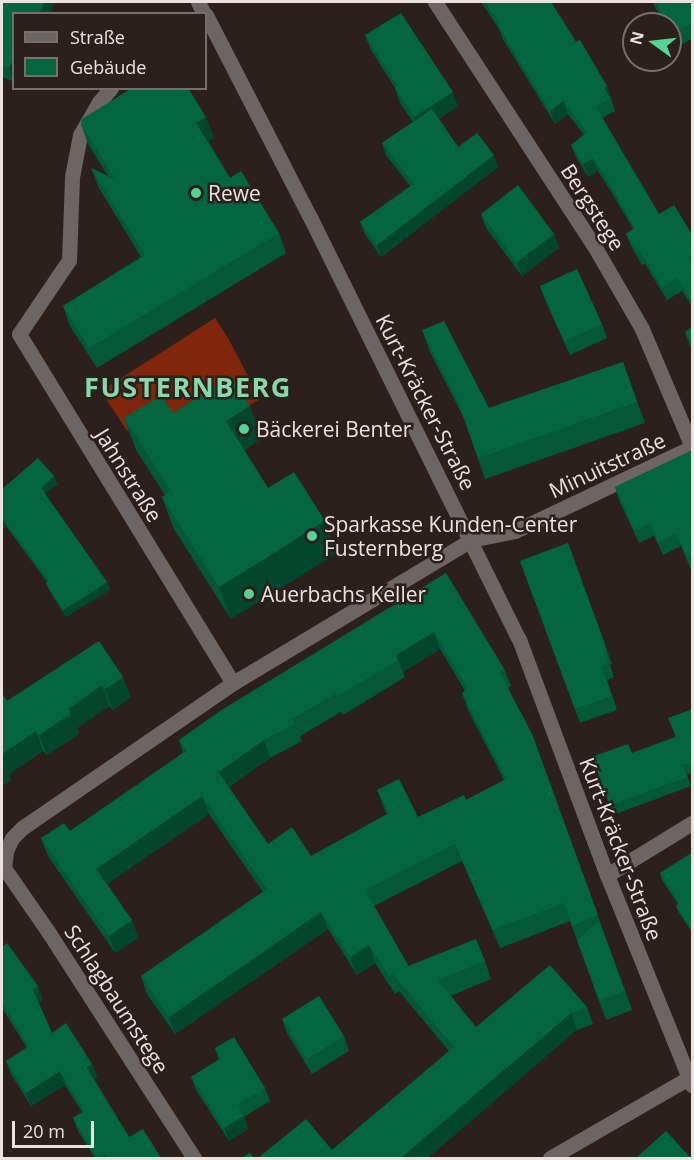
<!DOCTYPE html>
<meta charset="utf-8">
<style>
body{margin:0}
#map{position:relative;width:694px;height:1160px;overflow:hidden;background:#2c201d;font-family:"Open Sans",sans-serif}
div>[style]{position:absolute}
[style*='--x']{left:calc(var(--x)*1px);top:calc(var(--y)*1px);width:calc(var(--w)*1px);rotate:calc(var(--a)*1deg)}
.forest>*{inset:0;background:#80260d}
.lane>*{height:15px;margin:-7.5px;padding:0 7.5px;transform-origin:7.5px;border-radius:7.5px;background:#6c6563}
.street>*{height:15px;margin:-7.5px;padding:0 7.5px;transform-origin:7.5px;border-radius:7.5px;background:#6c6563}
.wall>*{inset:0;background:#035837}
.shaded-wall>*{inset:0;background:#02472d}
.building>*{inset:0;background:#036640}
.dots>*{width:16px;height:16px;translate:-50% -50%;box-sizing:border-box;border:3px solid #2c201d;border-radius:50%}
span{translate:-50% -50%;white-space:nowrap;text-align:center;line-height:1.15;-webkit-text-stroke:5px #2c201d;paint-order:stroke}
.poi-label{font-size:21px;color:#ebe2e0}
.left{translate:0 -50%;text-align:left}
.street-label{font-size:21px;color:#ebe2e0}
.district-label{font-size:27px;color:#89d8ac;font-weight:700;letter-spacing:1.5px}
.frame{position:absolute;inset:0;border:3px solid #ebe2e0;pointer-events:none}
.legend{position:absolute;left:12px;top:12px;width:195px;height:78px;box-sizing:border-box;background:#2c201d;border:2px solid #786e6b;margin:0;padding:8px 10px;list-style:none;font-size:18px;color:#ebe2e0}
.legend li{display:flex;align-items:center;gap:12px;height:30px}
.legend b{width:30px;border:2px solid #786e6b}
.north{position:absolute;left:622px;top:12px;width:60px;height:60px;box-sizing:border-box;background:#2c201d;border:2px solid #786e6b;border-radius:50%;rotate:285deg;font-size:16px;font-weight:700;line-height:24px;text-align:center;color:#ebe2e0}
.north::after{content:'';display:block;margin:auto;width:21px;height:27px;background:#55d395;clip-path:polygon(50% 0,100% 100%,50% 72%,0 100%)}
.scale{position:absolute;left:12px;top:1121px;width:82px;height:27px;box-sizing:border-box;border:3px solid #ebe2e0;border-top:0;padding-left:8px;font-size:18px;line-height:21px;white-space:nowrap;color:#ebe2e0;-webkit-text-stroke:4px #2c201d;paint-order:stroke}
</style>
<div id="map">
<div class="forest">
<i style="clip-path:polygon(215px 318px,228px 338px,260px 399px,184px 445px,153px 415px,127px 431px,101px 391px)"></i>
</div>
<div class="lane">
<i style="--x:69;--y:260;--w:83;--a:-87.9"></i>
<i style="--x:72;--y:177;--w:43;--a:-79.2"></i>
<i style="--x:80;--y:135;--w:38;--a:-60"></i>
<i style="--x:99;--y:102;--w:18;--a:-49"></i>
</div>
<div class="street">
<i style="--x:198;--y:2;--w:13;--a:63"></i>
<i style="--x:435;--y:2;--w:289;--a:56.9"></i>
<i style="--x:593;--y:244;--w:98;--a:60"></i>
<i style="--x:642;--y:329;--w:128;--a:67"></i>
<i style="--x:206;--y:15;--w:225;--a:62.8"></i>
<i style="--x:309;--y:215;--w:473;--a:63.7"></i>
<i style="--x:519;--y:639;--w:252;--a:69.6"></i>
<i style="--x:607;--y:875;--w:227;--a:68"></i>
<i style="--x:69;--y:260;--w:89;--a:124"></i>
<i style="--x:19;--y:334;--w:409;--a:58.5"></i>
<i style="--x:2;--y:865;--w:83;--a:55.3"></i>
<i style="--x:49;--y:933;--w:268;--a:57.2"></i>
<i style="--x:4;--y:868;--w:17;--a:-83"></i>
<i style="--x:6;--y:851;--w:14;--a:-65"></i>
<i style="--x:12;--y:838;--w:14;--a:-45"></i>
<i style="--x:22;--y:828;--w:256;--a:-34.5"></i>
<i style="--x:233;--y:683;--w:278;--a:-31"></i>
<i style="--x:471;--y:540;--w:45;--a:-11.6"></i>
<i style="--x:515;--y:531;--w:196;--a:-25.4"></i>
<i style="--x:607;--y:875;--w:100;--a:-31.5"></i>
<i style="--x:550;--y:1158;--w:164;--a:-30"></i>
</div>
<div class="wall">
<i style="clip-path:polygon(2px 2px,54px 2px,50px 14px,14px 14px,14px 82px,2px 77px)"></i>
<i style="clip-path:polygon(481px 2px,551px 2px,612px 99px,611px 99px,615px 111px,602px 118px,659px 214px,693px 236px,693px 308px,682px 291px,667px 300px,645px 264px,642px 265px,631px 246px,626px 234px,633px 229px,612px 193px,598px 171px,588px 177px,576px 157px,571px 145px,584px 135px,568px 114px,555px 124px,503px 39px,499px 29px)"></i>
<i style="clip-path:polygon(652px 2px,693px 2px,693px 38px,679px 46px,670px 32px,670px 24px,665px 24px)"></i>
<i style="clip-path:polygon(365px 35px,458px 106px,439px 119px,458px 147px,498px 167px,381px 257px,365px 234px,360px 222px,410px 186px,386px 155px,382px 143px,413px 122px,400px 103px,395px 88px,371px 50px)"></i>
<i style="clip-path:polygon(81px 124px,214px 138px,208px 141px,230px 178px,279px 233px,286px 253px,97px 368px,70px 326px,63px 306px,141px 257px,99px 188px,91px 168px,108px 176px,88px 144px)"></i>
<i style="clip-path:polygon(481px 214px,554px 234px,559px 248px,522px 276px,486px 228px)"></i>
<i style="clip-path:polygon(540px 286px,602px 324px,607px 338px,570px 355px,545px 300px)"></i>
<i style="clip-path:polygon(693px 327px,693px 349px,689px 344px,685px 332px)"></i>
<i style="clip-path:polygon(422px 330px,489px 408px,623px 362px,645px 423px,485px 479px,464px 418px,430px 352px)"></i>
<i style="clip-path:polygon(173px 413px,262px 438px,244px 450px,268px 488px,337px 553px,231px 619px,174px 529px,162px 497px,165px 495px,136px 450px,124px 418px)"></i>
<i style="clip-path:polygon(693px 450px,693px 569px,691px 570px,681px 546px,663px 555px,654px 536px,639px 543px,619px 500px,615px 487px)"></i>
<i style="clip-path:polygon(54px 476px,57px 484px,45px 494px,107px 582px,110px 590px,66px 617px,49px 590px,46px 583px,47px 582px,6px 526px,2px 530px,2px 489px)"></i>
<i style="clip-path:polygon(568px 543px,612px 664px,610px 665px,614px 677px,607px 680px,617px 710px,580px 723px,520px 561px)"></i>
<i style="clip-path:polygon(evenodd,446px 573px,504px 669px,511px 686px,508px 688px,532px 734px,632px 1010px,606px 1020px,570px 921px,500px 948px,462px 861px,374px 906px,408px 966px,485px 961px,491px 979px,450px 996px,476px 1027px,587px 1007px,593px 1024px,577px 1030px,332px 1150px,449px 1051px,399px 991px,395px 994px,375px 963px,357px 975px,328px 929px,175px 1034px,147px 994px,141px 976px,263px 892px,209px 814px,107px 884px,132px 920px,138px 938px,115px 953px,48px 856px,41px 838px,70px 831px,183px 753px,179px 740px,446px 573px,440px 649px,465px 691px,462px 693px,468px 710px,504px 780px,466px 800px,418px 817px,377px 790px,387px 815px,311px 856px,268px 844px,229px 787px,270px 758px,302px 741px,300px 736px,341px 712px,343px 715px,405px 677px,403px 672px,440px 649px)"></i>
<i style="clip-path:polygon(99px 641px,131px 697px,113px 710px,109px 706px,77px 728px,79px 734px,47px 755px,43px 751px,9px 774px,11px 780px,2px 786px,2px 693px,7px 701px)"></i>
<i style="clip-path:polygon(693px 709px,693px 773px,687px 775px,691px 786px,613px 815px,592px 757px,632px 753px,675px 737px)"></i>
<i style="clip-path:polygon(693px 852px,693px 934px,679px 913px,676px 906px,678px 904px,662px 880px,660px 873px)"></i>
<i style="clip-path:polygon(2px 947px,38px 986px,43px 1000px,38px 1002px,52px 1033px,92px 1064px,97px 1077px,94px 1079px,129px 1137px,161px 1158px,95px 1158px,78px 1131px,73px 1118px,82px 1112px,65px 1085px,31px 1106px,11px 1074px,6px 1061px,27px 1048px,2px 1008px)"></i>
<i style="clip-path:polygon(282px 1019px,344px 1036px,349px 1051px,312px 1074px,287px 1033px)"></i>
<i style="clip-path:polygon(215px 1048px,265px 1088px,270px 1101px,244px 1117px,248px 1129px,229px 1141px,196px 1090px,191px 1077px,219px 1060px)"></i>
</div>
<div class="shaded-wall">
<i style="clip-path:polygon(44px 2px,54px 2px,50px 14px,39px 14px)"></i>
<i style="clip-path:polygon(14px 57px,14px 82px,9px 68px)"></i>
<i style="clip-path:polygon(607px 86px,612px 99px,611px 99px,604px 88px)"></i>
<i style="clip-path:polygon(453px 92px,458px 106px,419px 132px,414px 117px)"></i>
<i style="clip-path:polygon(563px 101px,568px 114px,555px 124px,550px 111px)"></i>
<i style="clip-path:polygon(206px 117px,214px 138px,204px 144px,196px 123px)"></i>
<i style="clip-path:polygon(494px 155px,498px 167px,381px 257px,377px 245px)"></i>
<i style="clip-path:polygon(593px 158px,598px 171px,588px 177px,583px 164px)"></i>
<i style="clip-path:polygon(554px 234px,559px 248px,522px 276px,517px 262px)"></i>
<i style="clip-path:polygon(250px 406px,262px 438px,238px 453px,226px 421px)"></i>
<i style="clip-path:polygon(54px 476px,57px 484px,43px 495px,41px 488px)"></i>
<i style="clip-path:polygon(3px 519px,6px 526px,2px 530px,2px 520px)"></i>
<i style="clip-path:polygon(325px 521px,337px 553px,231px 619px,219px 587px)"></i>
<i style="clip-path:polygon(107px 582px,110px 590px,66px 617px,63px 610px)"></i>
<i style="clip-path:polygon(434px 632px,440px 649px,403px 672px,396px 655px)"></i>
<i style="clip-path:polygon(123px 677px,131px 697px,113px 710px,105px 689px)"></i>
<i style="clip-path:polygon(102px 685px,109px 706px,77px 728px,79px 734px,47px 755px,39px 735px,68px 709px)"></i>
<i style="clip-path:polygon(36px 731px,43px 751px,9px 774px,11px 780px,2px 786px,2px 754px)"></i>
<i style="clip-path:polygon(264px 740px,270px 758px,225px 789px,218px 772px)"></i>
<i style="clip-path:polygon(202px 796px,209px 814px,103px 887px,96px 869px)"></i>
<i style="clip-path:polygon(321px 912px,328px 929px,175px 1034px,169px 1017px)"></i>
<i style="clip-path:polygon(132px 920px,138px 938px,115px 953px,109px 936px)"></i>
<i style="clip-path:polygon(369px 945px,375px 963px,357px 975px,350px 957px)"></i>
<i style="clip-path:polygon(38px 986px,43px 1000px,38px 1003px,33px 990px)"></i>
<i style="clip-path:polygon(571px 1013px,577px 1030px,428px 1158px,401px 1158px)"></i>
<i style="clip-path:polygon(92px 1064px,97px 1077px,91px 1081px,86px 1067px)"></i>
<i style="clip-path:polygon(60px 1071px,65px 1085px,31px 1106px,26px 1093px)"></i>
<i style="clip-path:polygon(243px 1116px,248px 1129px,229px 1141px,224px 1128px)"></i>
</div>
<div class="building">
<i style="clip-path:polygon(2px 2px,44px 2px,39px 14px,14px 14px,14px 57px,9px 68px,2px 66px)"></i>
<i style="clip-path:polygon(485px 2px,551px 2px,576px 42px,580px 40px,607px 86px,604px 88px,610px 98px,596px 107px,659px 214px,674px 205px,693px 236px,693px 253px,688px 256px,693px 263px,693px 303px,677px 278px,662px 287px,640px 251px,638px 252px,626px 234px,635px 228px,607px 180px,593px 158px,583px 164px,571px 145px,587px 132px,563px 101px,550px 111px,498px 26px,500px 25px)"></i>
<i style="clip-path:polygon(655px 2px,693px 2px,693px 22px,674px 33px,670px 26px,670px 24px,669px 24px)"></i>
<i style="clip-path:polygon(401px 13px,453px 92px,414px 117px,395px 88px,398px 86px,365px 35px)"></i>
<i style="clip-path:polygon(132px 88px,188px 88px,206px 117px,196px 123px,230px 178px,241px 171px,279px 233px,89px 348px,63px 306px,145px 255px,91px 168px,116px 180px,81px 124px,82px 119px)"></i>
<i style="clip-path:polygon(432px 109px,458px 147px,477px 133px,494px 155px,377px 245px,360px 222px,414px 184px,382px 143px)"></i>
<i style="clip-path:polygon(518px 185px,554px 234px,517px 262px,481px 214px)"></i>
<i style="clip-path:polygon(577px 269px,602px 324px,564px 341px,540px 286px)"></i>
<i style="clip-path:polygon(444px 321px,489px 408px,623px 362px,637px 402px,478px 458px,457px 399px,422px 330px)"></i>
<i style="clip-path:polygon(693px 327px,693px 344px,685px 332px)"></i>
<i style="clip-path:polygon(231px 376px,250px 406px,226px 421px,268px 488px,294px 472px,325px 521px,219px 587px,162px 497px,171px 491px,124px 418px,161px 395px,173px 413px)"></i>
<i style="clip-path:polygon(693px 450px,693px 554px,687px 557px,676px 534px,658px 542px,650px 524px,634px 530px,615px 487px)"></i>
<i style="clip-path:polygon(38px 458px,54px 476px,41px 488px,107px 582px,63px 610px,46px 583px,49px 581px,3px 519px,2px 520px,2px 489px)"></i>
<i style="clip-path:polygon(568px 543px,607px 650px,605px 651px,609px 663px,601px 666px,612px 696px,575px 709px,520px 561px)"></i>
<i style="clip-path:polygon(evenodd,446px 573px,504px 669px,499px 672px,532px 734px,598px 915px,572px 926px,564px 903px,493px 930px,455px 844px,365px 890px,408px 965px,401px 969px,476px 939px,485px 961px,438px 980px,476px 1027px,550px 965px,587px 1007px,571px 1013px,401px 1158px,258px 1158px,306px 1119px,332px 1150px,454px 1047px,393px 974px,389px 976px,369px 945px,350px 957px,321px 912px,169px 1017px,141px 976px,267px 889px,202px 796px,96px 869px,132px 920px,109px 936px,41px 838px,64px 823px,70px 831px,186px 751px,179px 740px,220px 711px,446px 573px,434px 632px,468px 689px,462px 693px,506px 779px,466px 800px,464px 795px,418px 817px,399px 779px,377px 790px,389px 813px,311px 856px,292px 827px,268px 844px,218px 772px,264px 740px,295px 724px,292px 719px,335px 694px,336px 697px,398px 660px,396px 655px,434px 632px)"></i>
<i style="clip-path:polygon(99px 641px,123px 677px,105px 689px,102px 685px,68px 709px,71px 714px,39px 735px,36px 731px,2px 754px,2px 693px,7px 701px)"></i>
<i style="clip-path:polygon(693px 709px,693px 762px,683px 765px,687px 777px,610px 805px,592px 757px,628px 744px,632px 753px,676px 737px,668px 718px)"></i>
<i style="clip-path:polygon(693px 852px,693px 931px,676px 906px,679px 903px,660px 873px)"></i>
<i style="clip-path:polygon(599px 921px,625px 991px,599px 1000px,577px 940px)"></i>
<i style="clip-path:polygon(7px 943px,38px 986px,33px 990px,52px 1033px,66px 1023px,92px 1064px,86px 1067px,129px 1137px,143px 1129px,161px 1158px,108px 1158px,105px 1153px,97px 1157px,73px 1118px,84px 1111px,60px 1071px,26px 1093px,6px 1061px,29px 1046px,2px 1003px,2px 947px)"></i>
<i style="clip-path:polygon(319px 996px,344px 1036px,307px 1059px,282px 1019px)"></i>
<i style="clip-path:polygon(234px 1037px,265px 1088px,237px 1105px,243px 1116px,224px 1128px,191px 1077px,221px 1058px,215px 1048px)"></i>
<i style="clip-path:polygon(666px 1131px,691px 1158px,636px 1158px)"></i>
<i style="clip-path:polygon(250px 1153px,254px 1158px,241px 1158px)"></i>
</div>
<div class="dots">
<i style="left:196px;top:193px;background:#55d395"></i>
<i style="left:244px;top:429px;background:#55d395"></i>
<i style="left:312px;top:536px;background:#55d395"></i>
<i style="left:249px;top:594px;background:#55d395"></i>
</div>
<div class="poi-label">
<span class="left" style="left:208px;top:193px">Rewe</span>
<span class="left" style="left:256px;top:429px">Bäckerei Benter</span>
<span class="left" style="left:324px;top:536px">Sparkasse Kunden-Center<br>Fusternberg</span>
<span class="left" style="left:261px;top:594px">Auerbachs Keller</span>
</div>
<div class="street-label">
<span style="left:593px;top:207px;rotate:57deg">Bergstege</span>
<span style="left:426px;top:402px;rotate:63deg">Kurt-Kräcker-Straße</span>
<span style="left:607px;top:465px;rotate:-25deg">Minuitstraße</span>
<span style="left:129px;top:475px;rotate:58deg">Jahnstraße</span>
<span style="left:621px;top:849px;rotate:69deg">Kurt-Kräcker-Straße</span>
<span style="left:117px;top:999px;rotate:57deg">Schlagbaumstege</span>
</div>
<div class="district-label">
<span style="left:188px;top:387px">FUSTERNBERG</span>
</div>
<div class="frame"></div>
<ul class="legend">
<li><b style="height:8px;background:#6c6563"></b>Straße</li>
<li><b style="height:16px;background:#036640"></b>Gebäude</li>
</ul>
<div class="north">N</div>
<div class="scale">20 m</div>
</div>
